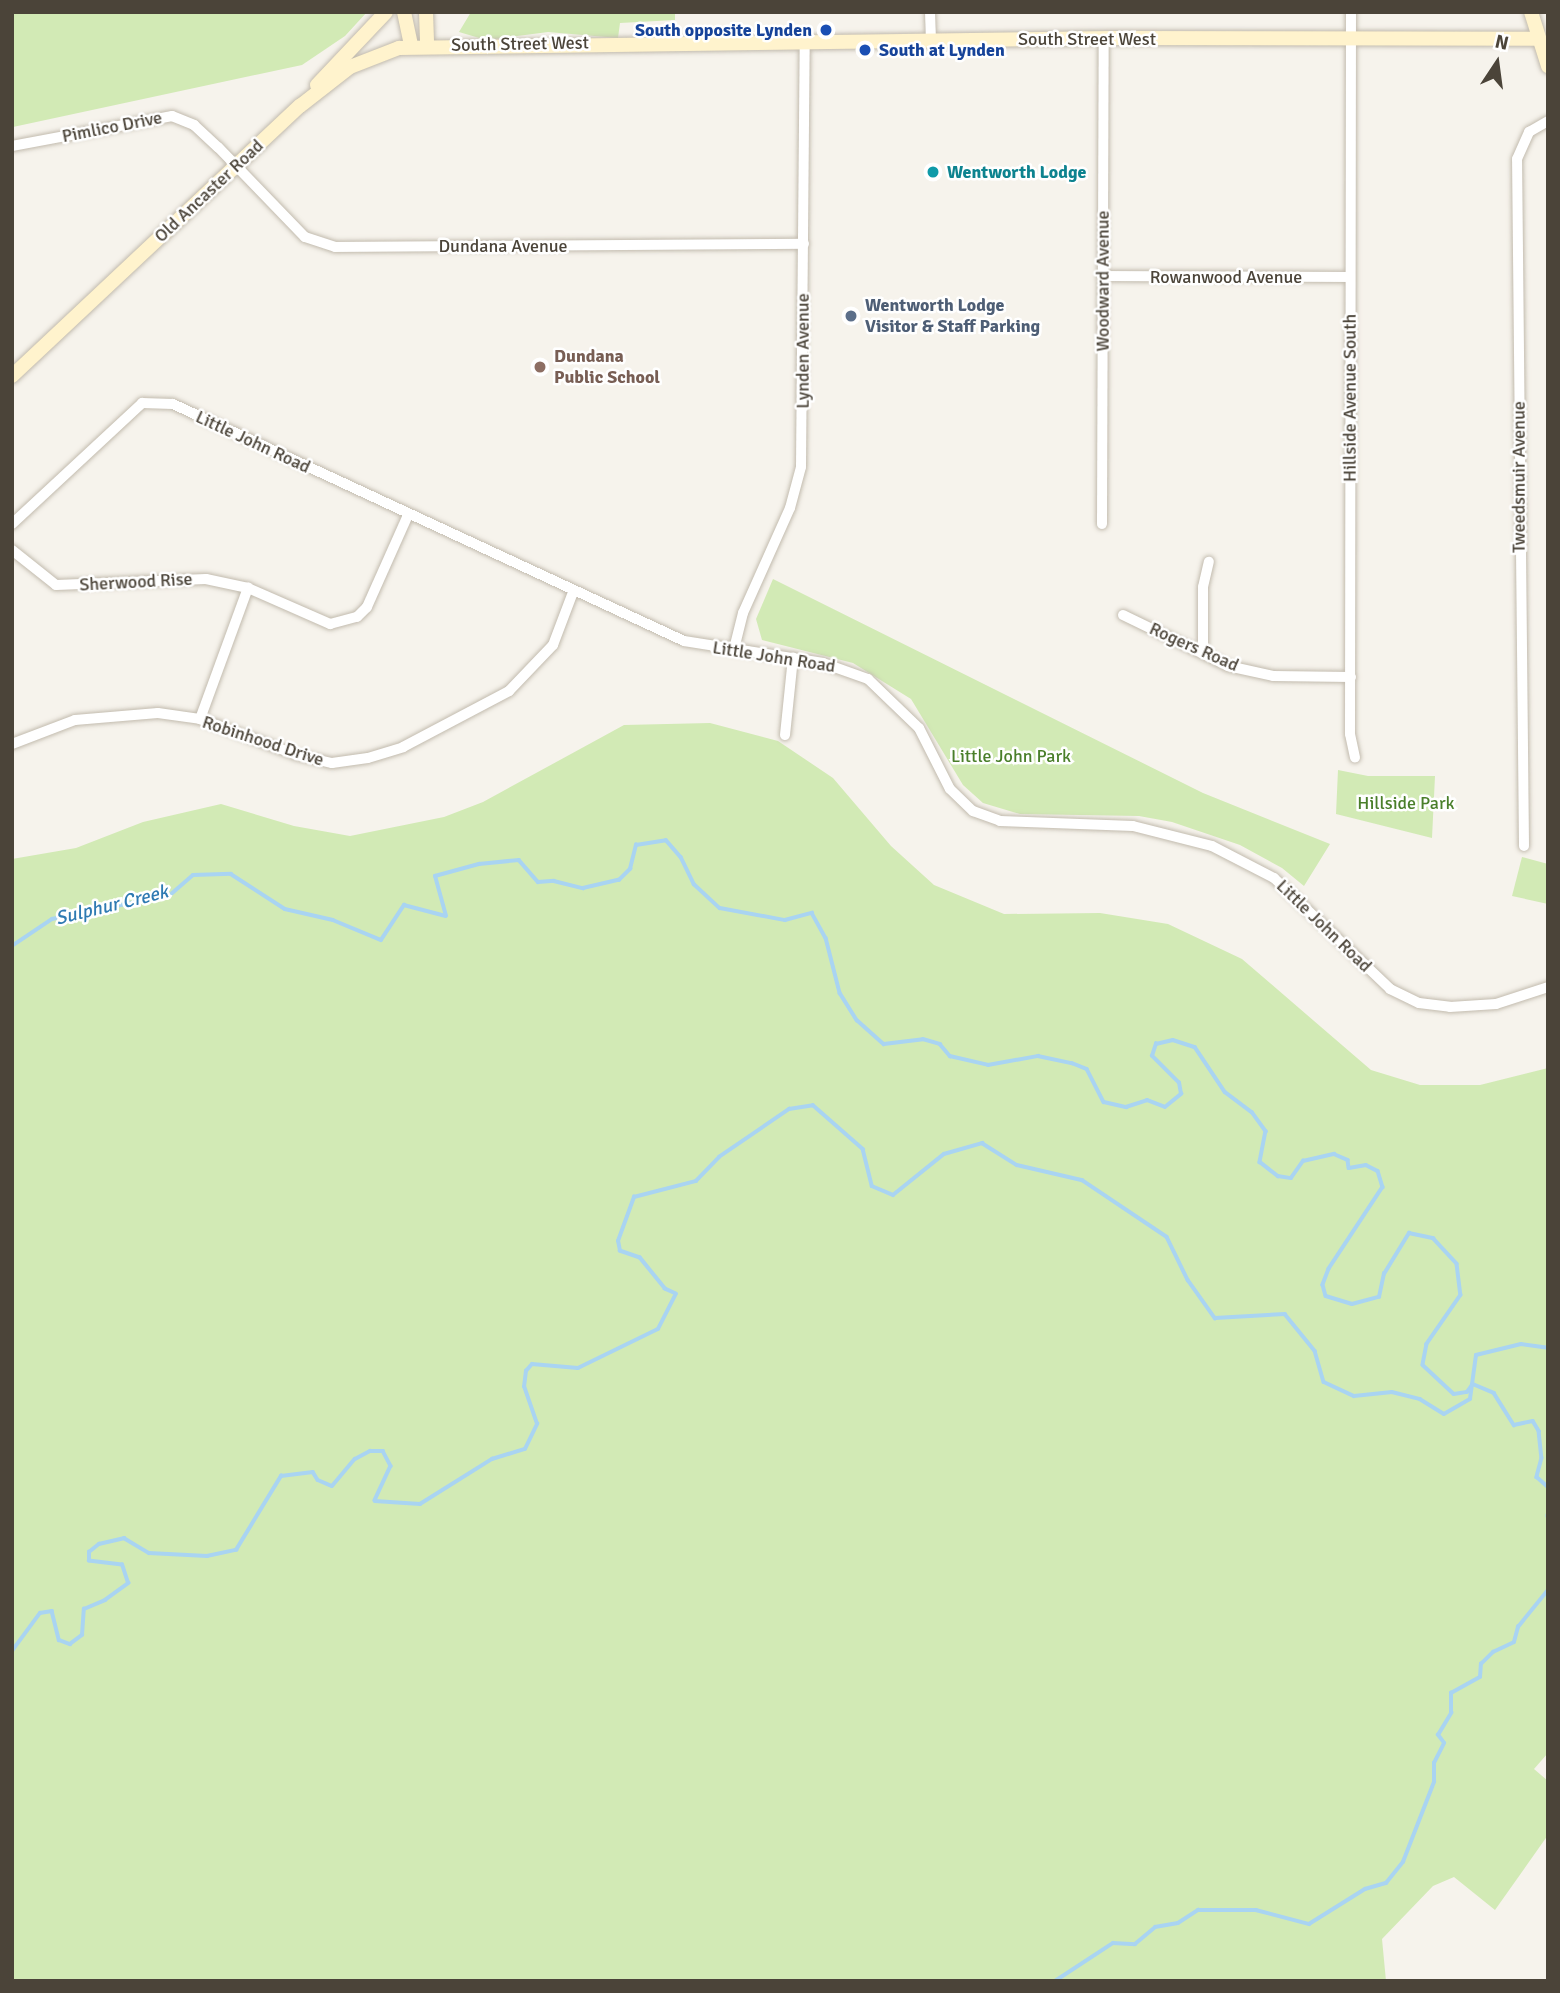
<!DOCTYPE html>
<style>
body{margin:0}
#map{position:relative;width:1560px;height:1993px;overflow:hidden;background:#f6f3ec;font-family:Signika,sans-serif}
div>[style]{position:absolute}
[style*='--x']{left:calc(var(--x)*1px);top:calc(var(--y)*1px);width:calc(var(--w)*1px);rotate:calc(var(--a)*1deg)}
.green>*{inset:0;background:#d2eab5}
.stream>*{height:3.5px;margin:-1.75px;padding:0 1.75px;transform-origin:1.75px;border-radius:1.75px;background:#a9d4f2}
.roads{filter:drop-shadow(0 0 2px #c2bbae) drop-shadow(0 0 2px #c2bbae)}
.street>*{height:10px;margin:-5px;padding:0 5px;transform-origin:5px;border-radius:5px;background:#fff}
.secondary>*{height:14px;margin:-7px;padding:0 7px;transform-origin:7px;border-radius:7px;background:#fff3cd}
.dots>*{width:19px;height:19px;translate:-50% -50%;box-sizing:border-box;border:4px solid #fff;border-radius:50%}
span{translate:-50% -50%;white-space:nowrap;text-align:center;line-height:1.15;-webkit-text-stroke:5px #fff;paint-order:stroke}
.transit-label{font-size:18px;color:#164399;font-weight:700}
.right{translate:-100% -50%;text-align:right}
.left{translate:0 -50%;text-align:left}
.street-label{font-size:18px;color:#4b4439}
.culture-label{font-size:18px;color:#0d838f;font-weight:700}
.service-label{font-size:18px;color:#4e5e75;font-weight:700}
.education-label{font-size:18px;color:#785e54;font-weight:700}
.park-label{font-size:18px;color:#4a7f2a}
.water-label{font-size:19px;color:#2e7ab2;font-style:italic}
.frame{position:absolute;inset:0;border:14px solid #4b4439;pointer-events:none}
.north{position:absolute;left:1462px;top:28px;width:70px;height:70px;-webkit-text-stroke:5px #fff;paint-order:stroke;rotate:13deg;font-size:19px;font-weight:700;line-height:28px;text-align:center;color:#4b4439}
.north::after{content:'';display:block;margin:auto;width:24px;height:32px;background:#4b4439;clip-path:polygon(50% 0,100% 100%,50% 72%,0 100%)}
</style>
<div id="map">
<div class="green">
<i style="clip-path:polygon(12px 12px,367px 12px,345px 36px,302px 65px,13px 127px)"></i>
<i style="clip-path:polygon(471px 12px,675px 12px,675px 20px,620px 23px,618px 38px,548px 32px,486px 40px,459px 32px)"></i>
<i style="clip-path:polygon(773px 579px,1203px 793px,1330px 844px,1304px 886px,1282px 868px,1240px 845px,1172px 822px,1139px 816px,1020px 814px,983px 803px,963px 785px,911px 699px,853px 663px,762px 640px,756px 619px)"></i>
<i style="clip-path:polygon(710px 723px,778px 741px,833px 778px,891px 846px,934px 885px,1004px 914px,1100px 913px,1168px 924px,1242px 959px,1371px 1070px,1420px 1085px,1480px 1085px,1548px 1068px,1548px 1753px,1534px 1769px,1548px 1781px,1548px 1835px,1495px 1910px,1454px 1877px,1433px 1886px,1382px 1939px,1386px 1981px,12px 1981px,12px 859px,76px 848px,143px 822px,221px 804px,294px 826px,350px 836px,444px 817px,483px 802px,624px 725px)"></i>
<i style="clip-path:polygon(1338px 770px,1368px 776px,1435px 776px,1432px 838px,1336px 814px)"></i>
<i style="clip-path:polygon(1522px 857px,1548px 864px,1548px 904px,1512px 896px)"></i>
</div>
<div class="stream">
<i style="--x:12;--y:946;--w:48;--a:-34"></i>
<i style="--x:52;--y:919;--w:120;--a:-11.5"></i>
<i style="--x:170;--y:895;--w:30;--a:-41"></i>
<i style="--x:193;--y:875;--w:38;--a:-2"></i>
<i style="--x:231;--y:874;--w:64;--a:32.9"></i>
<i style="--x:285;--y:909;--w:49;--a:12.9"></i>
<i style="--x:333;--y:920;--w:52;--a:22.6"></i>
<i style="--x:381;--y:940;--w:42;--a:-56.7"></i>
<i style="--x:404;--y:905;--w:43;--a:14.7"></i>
<i style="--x:446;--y:916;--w:41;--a:-105.4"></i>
<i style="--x:435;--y:876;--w:46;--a:-15.3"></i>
<i style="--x:479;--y:864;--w:40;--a:-5.7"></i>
<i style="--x:519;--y:860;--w:29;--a:49"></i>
<i style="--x:538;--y:882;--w:16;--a:-4"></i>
<i style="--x:554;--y:881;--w:30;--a:14"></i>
<i style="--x:583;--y:888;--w:37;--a:-13"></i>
<i style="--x:619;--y:880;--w:16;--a:-45"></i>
<i style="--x:630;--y:869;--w:25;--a:-76"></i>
<i style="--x:636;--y:845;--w:30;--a:-9"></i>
<i style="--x:666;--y:840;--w:23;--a:49"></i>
<i style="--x:681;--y:857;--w:30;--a:64"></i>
<i style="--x:694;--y:884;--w:35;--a:43"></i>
<i style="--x:720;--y:908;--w:66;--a:10.5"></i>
<i style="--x:785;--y:920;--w:28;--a:-15"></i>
<i style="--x:812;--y:913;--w:29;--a:61"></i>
<i style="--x:826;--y:938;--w:57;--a:75.7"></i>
<i style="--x:840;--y:993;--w:32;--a:58"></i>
<i style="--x:857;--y:1020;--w:36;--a:42"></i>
<i style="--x:884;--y:1044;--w:39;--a:-7"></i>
<i style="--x:923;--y:1039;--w:18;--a:16"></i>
<i style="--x:940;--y:1044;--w:16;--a:50"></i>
<i style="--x:950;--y:1056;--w:39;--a:13"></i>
<i style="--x:988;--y:1065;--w:51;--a:-10.2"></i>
<i style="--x:1038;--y:1056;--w:35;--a:12"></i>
<i style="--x:1072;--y:1063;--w:16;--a:22"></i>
<i style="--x:1087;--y:1069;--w:37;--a:63"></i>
<i style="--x:1104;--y:1102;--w:23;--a:13"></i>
<i style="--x:1126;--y:1107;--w:22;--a:-18"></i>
<i style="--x:1147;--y:1100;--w:19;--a:21"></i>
<i style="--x:1165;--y:1107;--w:21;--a:-39"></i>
<i style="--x:1181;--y:1094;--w:11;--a:-100"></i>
<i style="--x:1179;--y:1083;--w:38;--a:-135"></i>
<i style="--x:1152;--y:1056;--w:13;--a:-72"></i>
<i style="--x:1156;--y:1044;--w:17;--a:-13"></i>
<i style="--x:1173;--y:1040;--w:23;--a:18"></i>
<i style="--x:1195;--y:1047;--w:54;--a:56.3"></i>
<i style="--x:1225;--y:1092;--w:34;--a:37"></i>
<i style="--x:1252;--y:1112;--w:24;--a:54"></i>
<i style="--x:1266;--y:1131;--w:32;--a:101"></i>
<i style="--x:1260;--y:1162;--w:23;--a:38"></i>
<i style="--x:1278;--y:1176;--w:13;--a:9"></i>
<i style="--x:1291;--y:1178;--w:21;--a:-55"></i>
<i style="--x:1303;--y:1161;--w:32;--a:-13"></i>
<i style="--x:1334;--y:1154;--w:15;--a:23"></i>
<i style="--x:1348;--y:1160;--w:8;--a:83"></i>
<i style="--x:1349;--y:1168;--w:17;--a:-10"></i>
<i style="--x:1366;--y:1165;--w:13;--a:27"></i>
<i style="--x:1378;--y:1171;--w:17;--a:73"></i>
<i style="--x:1383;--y:1187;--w:98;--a:123.4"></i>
<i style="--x:1329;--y:1269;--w:17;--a:111"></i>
<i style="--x:1323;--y:1285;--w:11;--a:75"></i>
<i style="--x:1326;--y:1296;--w:27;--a:17"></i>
<i style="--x:1352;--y:1304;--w:28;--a:-15"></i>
<i style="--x:1379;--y:1297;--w:24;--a:-78"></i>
<i style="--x:1384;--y:1274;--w:48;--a:-58.6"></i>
<i style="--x:1409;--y:1233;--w:25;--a:12"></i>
<i style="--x:1433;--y:1238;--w:35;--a:47"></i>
<i style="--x:1457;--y:1264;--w:31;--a:83"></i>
<i style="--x:1461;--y:1295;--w:60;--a:124.8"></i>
<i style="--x:1427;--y:1344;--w:21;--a:101"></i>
<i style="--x:1423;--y:1365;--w:42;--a:43.1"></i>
<i style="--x:1454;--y:1394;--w:13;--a:-9"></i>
<i style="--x:1467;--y:1392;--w:9;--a:-54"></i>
<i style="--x:1473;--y:1384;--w:23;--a:23"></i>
<i style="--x:1494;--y:1393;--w:38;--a:58"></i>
<i style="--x:1514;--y:1425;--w:19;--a:-12"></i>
<i style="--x:1533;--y:1421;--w:12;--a:59"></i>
<i style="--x:1539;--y:1431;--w:27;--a:84"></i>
<i style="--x:1542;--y:1458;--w:20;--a:105"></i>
<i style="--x:1537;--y:1477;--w:15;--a:42"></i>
<i style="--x:1548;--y:1515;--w:1;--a:90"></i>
<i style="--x:12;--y:1651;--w:47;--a:-53.6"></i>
<i style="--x:40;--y:1613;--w:12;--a:-9"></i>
<i style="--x:52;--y:1611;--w:30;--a:76"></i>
<i style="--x:59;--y:1640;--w:12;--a:20"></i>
<i style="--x:70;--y:1644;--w:15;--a:-37"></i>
<i style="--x:82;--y:1635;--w:26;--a:-86"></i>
<i style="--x:84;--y:1609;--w:23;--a:-23"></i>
<i style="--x:105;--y:1600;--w:29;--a:-36"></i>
<i style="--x:128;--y:1583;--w:19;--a:-108"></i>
<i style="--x:122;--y:1565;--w:33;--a:-173"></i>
<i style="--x:89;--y:1561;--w:9;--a:-90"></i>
<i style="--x:89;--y:1552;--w:13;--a:-39"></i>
<i style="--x:99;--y:1544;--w:26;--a:-13"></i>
<i style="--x:124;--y:1538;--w:29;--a:31"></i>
<i style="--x:149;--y:1553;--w:58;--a:3"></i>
<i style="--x:207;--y:1556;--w:30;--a:-12"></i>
<i style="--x:236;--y:1550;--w:87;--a:-58.7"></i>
<i style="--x:281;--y:1476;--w:32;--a:-7"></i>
<i style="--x:313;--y:1472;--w:9;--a:58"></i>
<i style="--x:318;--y:1480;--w:15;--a:23"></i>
<i style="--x:332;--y:1486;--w:35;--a:-50"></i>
<i style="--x:355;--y:1459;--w:17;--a:-28"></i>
<i style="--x:370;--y:1451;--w:13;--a:0"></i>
<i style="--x:383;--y:1451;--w:17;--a:62"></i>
<i style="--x:391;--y:1466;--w:38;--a:115"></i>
<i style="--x:375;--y:1501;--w:45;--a:3.8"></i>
<i style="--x:420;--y:1504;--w:85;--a:-32"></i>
<i style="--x:492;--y:1459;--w:34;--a:-17"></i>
<i style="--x:525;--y:1449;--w:28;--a:-64"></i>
<i style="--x:537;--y:1424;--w:39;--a:-109"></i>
<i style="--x:524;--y:1387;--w:16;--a:-83"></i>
<i style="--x:526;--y:1371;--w:9;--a:-49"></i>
<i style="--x:532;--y:1364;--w:46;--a:5"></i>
<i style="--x:578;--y:1368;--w:89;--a:-26"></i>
<i style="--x:658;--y:1329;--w:39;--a:-63"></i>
<i style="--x:676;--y:1294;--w:12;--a:-156"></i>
<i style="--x:665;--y:1289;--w:40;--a:-129"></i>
<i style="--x:640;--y:1258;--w:21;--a:-161"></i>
<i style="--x:620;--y:1251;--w:10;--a:-101"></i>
<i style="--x:618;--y:1241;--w:47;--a:-70"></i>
<i style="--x:634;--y:1197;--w:64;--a:-14.5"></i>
<i style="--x:696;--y:1181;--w:33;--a:-46"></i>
<i style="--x:719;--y:1157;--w:85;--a:-34.4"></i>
<i style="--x:789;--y:1109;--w:24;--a:-9"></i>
<i style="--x:813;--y:1105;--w:67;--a:41.3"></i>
<i style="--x:863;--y:1149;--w:38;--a:76"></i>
<i style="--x:872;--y:1186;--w:23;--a:23"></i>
<i style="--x:893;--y:1195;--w:65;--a:-38.8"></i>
<i style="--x:944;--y:1154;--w:40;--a:-16"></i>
<i style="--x:982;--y:1143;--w:41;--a:32.2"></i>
<i style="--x:1017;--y:1165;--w:67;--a:13"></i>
<i style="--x:1082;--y:1180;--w:102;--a:33.8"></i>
<i style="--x:1167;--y:1237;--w:48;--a:64"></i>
<i style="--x:1188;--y:1280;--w:47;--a:54.6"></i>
<i style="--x:1215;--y:1318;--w:70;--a:-3.3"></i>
<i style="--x:1285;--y:1314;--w:48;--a:51"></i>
<i style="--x:1315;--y:1351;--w:32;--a:74"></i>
<i style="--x:1324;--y:1382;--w:33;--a:25"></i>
<i style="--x:1354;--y:1396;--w:38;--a:-6"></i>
<i style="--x:1392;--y:1392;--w:29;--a:14"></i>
<i style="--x:1420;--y:1399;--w:28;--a:32"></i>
<i style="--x:1444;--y:1414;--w:30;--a:-30"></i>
<i style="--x:1470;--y:1399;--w:44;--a:-82.2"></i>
<i style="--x:1476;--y:1355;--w:46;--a:-13.7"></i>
<i style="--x:1521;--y:1344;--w:27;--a:8"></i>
<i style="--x:1055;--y:1981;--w:69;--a:-33.2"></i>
<i style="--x:1113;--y:1943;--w:22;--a:3"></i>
<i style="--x:1135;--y:1944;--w:26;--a:-40"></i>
<i style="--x:1155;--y:1927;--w:23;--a:-10"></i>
<i style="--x:1178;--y:1923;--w:24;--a:-33"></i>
<i style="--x:1198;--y:1910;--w:58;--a:0"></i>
<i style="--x:1256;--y:1910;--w:55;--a:14.8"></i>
<i style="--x:1309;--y:1924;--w:66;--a:-32"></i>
<i style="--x:1365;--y:1889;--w:22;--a:-16"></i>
<i style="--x:1386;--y:1883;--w:27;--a:-51"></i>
<i style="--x:1403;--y:1862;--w:86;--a:-68.8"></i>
<i style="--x:1434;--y:1782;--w:19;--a:-90"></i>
<i style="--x:1434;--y:1763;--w:22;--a:-63"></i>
<i style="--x:1444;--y:1743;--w:10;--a:-127"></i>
<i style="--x:1438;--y:1735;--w:26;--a:-59"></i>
<i style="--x:1451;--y:1713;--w:20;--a:-90"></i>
<i style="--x:1451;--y:1693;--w:33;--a:-29"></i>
<i style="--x:1480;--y:1677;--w:13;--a:-86"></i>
<i style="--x:1481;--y:1664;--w:17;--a:-45"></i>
<i style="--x:1493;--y:1652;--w:23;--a:-25"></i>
<i style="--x:1514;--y:1642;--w:16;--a:-75"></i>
<i style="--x:1518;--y:1627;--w:48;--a:-51"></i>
</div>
<div class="roads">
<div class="street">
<i style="--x:930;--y:12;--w:28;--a:88"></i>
<i style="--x:1351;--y:12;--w:722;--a:90.08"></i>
<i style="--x:1350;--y:734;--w:24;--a:78"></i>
<i style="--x:12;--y:146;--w:163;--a:-10.6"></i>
<i style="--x:172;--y:116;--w:24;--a:22"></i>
<i style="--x:194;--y:125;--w:33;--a:43"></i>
<i style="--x:218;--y:147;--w:125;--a:46"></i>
<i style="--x:305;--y:237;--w:32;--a:18"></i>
<i style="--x:335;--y:247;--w:469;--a:-0.4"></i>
<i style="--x:1102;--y:276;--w:248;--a:0.2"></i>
<i style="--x:12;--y:524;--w:178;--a:-42.9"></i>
<i style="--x:142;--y:403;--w:31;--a:2"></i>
<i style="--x:173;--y:404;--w:563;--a:24.88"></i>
<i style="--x:684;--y:641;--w:141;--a:9"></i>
<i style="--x:823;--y:663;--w:48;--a:19.6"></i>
<i style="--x:868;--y:679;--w:71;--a:43.9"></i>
<i style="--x:919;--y:728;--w:68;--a:63.1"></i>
<i style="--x:950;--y:789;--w:32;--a:44"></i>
<i style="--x:973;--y:811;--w:29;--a:20"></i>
<i style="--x:1000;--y:821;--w:133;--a:2.2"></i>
<i style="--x:1133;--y:826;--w:81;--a:14.2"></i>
<i style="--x:1212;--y:846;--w:70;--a:27.3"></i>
<i style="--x:1274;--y:878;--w:161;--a:43.7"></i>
<i style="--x:1390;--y:989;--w:32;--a:26"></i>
<i style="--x:1419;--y:1003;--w:31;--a:7"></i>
<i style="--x:1450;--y:1007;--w:46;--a:-3.7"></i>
<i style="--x:1496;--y:1004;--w:55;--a:-18.1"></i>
<i style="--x:1102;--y:524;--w:486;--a:-89.8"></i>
<i style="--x:12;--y:550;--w:56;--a:38.5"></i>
<i style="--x:56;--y:585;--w:150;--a:-2.3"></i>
<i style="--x:206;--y:579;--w:43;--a:12.1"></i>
<i style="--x:248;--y:588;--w:90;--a:23.7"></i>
<i style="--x:330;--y:624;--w:28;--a:-15"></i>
<i style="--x:357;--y:617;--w:14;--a:-45"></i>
<i style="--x:367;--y:607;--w:101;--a:-66"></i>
<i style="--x:1123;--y:615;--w:117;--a:25.9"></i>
<i style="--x:1228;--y:666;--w:46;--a:12.5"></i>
<i style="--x:1273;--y:676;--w:78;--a:0.7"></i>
<i style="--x:734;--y:649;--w:37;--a:-76"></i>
<i style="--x:743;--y:613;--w:115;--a:-65.9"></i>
<i style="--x:790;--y:508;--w:42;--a:-75"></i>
<i style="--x:801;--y:467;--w:426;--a:-89.5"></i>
<i style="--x:1203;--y:652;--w:65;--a:-90"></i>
<i style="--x:1203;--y:587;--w:26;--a:-77"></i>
<i style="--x:200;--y:719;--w:140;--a:-69.9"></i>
<i style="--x:785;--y:735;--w:78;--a:-84.1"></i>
<i style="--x:12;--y:744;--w:67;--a:-20.9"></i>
<i style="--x:75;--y:720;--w:83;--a:-4.8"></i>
<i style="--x:158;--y:713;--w:42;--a:8.1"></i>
<i style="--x:200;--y:719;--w:103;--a:20.4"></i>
<i style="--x:297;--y:755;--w:36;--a:13"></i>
<i style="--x:332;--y:763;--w:36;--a:-8"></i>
<i style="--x:368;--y:758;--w:37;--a:-17"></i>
<i style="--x:403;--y:747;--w:120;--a:-27.8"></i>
<i style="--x:509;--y:691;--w:64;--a:-46.3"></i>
<i style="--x:553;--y:645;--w:57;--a:-69.3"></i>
<i style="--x:1524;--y:846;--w:687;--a:-90.58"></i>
<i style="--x:1517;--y:159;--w:30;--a:-66"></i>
<i style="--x:1529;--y:132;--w:22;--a:-30"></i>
</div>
<div class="secondary">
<i style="--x:404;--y:12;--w:34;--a:78"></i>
<i style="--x:426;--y:12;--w:33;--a:88"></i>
<i style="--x:1531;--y:12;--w:57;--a:72.5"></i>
<i style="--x:317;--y:85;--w:100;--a:-46.6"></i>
<i style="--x:12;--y:376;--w:395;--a:-43.2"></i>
<i style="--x:300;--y:106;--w:63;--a:-38"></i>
<i style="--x:350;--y:67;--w:53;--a:-21.2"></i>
<i style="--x:399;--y:48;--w:713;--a:-0.8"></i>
<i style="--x:1112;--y:38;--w:426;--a:0.1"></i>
</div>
</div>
<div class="dots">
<i style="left:826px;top:30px;background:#1a4fb4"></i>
<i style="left:865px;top:50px;background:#1a4fb4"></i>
<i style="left:933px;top:172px;background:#0f9aa8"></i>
<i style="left:851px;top:316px;background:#5c6f8a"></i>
<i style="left:540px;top:367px;background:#8d6e63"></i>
</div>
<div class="transit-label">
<span class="right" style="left:812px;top:30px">South opposite Lynden</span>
<span class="left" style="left:879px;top:50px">South at Lynden</span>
</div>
<div class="street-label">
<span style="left:1087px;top:39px">South Street West</span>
<span style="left:520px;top:44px;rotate:-1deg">South Street West</span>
<span style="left:112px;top:127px;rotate:-11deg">Pimlico Drive</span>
<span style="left:209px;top:191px;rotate:-43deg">Old Ancaster Road</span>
<span style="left:503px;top:246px">Dundana Avenue</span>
<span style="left:1226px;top:277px">Rowanwood Avenue</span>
<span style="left:1103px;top:281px;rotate:-90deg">Woodward Avenue</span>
<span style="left:803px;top:351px;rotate:-90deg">Lynden Avenue</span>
<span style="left:1350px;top:398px;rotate:-90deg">Hillside Avenue South</span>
<span style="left:253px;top:442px;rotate:25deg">Little John Road</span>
<span style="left:1519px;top:477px;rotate:-90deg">Tweedsmuir Avenue</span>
<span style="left:136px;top:582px;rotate:-3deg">Sherwood Rise</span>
<span style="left:1194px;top:647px;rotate:24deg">Rogers Road</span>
<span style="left:774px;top:657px;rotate:9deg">Little John Road</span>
<span style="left:263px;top:741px;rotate:18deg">Robinhood Drive</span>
<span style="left:1324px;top:926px;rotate:44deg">Little John Road</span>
</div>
<div class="culture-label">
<span class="left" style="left:947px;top:172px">Wentworth Lodge</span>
</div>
<div class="service-label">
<span class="left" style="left:865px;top:316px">Wentworth Lodge<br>Visitor &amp; Staff Parking</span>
</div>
<div class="education-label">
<span class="left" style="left:554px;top:367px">Dundana<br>Public School</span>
</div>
<div class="park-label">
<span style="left:1011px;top:756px">Little John Park</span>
<span style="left:1406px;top:803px">Hillside Park</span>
</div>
<div class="water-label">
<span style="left:112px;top:906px;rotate:-14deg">Sulphur Creek</span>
</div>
<div class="frame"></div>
<div class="north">N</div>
</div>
